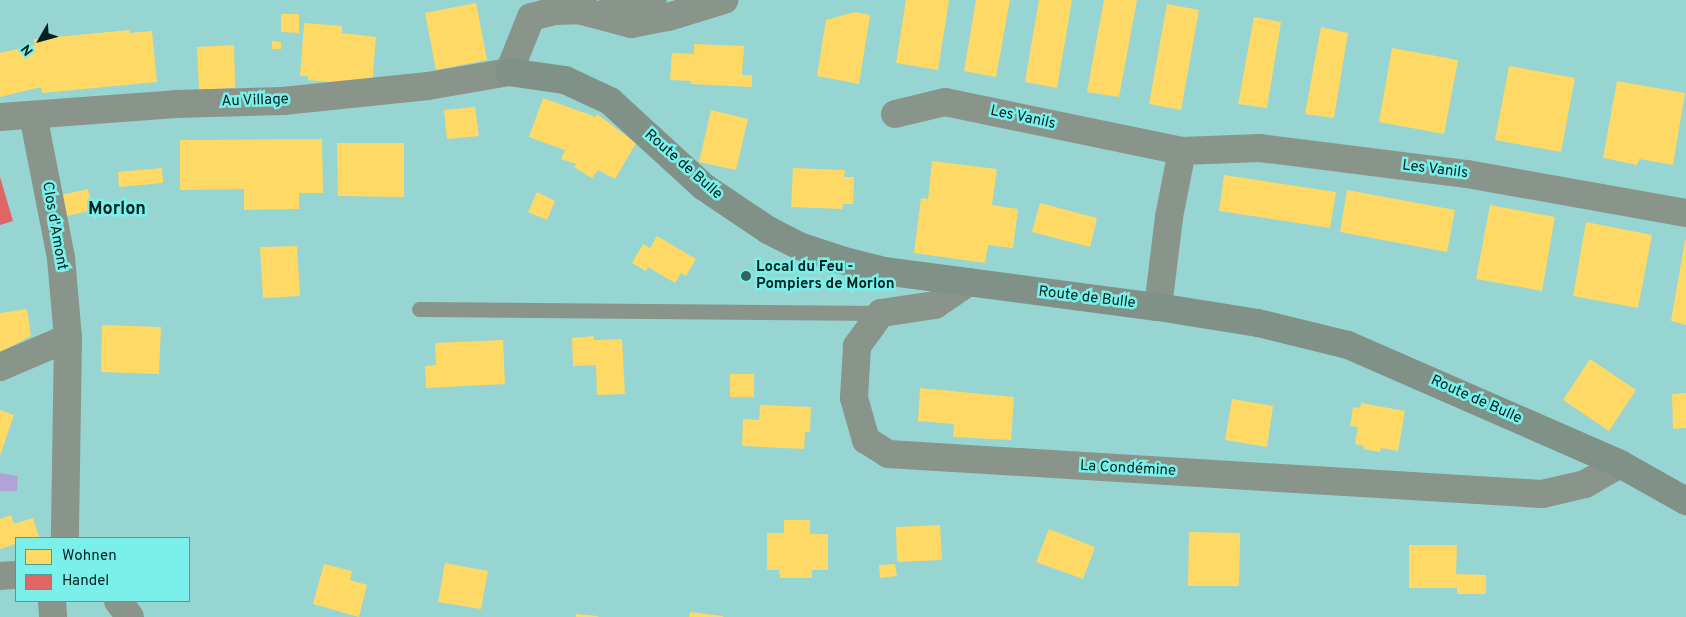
<!DOCTYPE html>
<meta charset="utf-8">
<style>
body{margin:0}
#map{position:relative;width:1686px;height:617px;overflow:hidden;background:#96d5d2;font-family:Overpass,sans-serif}
div>[style]{position:absolute}
[style*='--x']{left:calc(var(--x)*1px);top:calc(var(--y)*1px);width:calc(var(--w)*1px);rotate:calc(var(--a)*1deg)}
.water>*{inset:0;background:#b1a3d9}
.homes>*{inset:0;background:#ffd966}
.shops>*{inset:0;background:#e06666}
.lane>*{height:15px;margin:-7.5px;padding:0 7.5px;transform-origin:7.5px;border-radius:7.5px;background:#89948b}
.street>*{height:28px;margin:-14px;padding:0 14px;transform-origin:14px;border-radius:14px;background:#89948b}
.secondary>*{height:28px;margin:-14px;padding:0 14px;transform-origin:14px;border-radius:14px;background:#809288}
.dots>*{width:14px;height:14px;translate:-50% -50%;box-sizing:border-box;border:2px solid #7bf0ea;border-radius:50%}
span{translate:-50% -50%;white-space:nowrap;text-align:center;line-height:1.15;-webkit-text-stroke:5px #7bf0ea;paint-order:stroke}
.street-label{font-size:15px;color:#002321}
.poi-label{font-size:15px;color:#002321;font-weight:700}
.left{translate:0 -50%;text-align:left}
.quarter-label{font-size:18px;color:#002321;font-weight:700}
.legend{position:absolute;left:15px;top:537px;width:175px;height:65px;box-sizing:border-box;background:#7bf0ea;border:1px solid #4a9e9a;margin:0;padding:6px 9px;list-style:none;font-size:15px;color:#002321}
.legend li{display:flex;align-items:center;gap:10px;height:25px}
.legend b{width:25px;border:1px solid #4a9e9a}
.north{position:absolute;left:15px;top:15px;width:50px;height:50px;-webkit-text-stroke:4px #7bf0ea;paint-order:stroke;rotate:232deg;font-size:14px;font-weight:700;line-height:20px;text-align:center;color:#002321}
.north::after{content:'';display:block;margin:auto;width:18px;height:22px;background:#002321;clip-path:polygon(50% 0,100% 100%,50% 72%,0 100%)}
</style>
<div id="map">
<div class="water">
<i style="clip-path:polygon(0 473px,18px 476px,17px 491px,0 491px)"></i>
</div>
<div class="homes">
<i style="clip-path:polygon(906px 0,949px 0,938px 70px,896px 63px)"></i>
<i style="clip-path:polygon(976px 0,1010px 0,996px 77px,964px 71px)"></i>
<i style="clip-path:polygon(1039px 0,1072px 0,1057px 88px,1025px 82px)"></i>
<i style="clip-path:polygon(1104px 0,1137px 0,1119px 97px,1087px 92px)"></i>
<i style="clip-path:polygon(476px 3px,487px 60px,436px 70px,425px 13px)"></i>
<i style="clip-path:polygon(1167px 4px,1199px 10px,1181px 110px,1149px 104px)"></i>
<i style="clip-path:polygon(855px 12px,870px 15px,859px 84px,817px 76px,826px 20px)"></i>
<i style="clip-path:polygon(281px 14px,299px 14px,299px 33px,281px 32px)"></i>
<i style="clip-path:polygon(1254px 17px,1281px 22px,1267px 108px,1238px 104px)"></i>
<i style="clip-path:polygon(304px 23px,342px 26px,342px 33px,376px 37px,372px 86px,308px 80px,308px 76px,300px 76px)"></i>
<i style="clip-path:polygon(1321px 27px,1348px 33px,1334px 118px,1305px 114px)"></i>
<i style="clip-path:polygon(130px 30px,130px 33px,152px 31px,157px 82px,42px 93px,41px 87px,0 97px,0 53px,35px 45px,34px 39px)"></i>
<i style="clip-path:polygon(272px 41px,281px 42px,281px 49px,272px 49px)"></i>
<i style="clip-path:polygon(694px 44px,744px 46px,742px 75px,752px 75px,752px 87px,691px 84px,691px 81px,670px 80px,672px 53px,694px 54px)"></i>
<i style="clip-path:polygon(234px 45px,235px 88px,199px 90px,197px 47px)"></i>
<i style="clip-path:polygon(1392px 48px,1458px 60px,1444px 134px,1379px 122px)"></i>
<i style="clip-path:polygon(1509px 66px,1575px 78px,1561px 152px,1495px 140px)"></i>
<i style="clip-path:polygon(1617px 81px,1685px 93px,1673px 165px,1639px 159px,1637px 165px,1603px 158px)"></i>
<i style="clip-path:polygon(543px 98px,596px 117px,597px 114px,636px 143px,615px 179px,598px 170px,592px 178px,574px 167px,576px 164px,561px 159px,565px 150px,529px 137px)"></i>
<i style="clip-path:polygon(475px 107px,479px 136px,447px 139px,444px 110px)"></i>
<i style="clip-path:polygon(711px 110px,748px 119px,736px 170px,699px 162px)"></i>
<i style="clip-path:polygon(322px 139px,323px 193px,299px 193px,299px 209px,244px 210px,244px 189px,180px 190px,180px 140px)"></i>
<i style="clip-path:polygon(337px 143px,404px 143px,404px 197px,338px 196px)"></i>
<i style="clip-path:polygon(932px 161px,997px 169px,992px 205px,1018px 209px,1013px 248px,988px 245px,985px 263px,914px 253px,921px 198px,928px 199px)"></i>
<i style="clip-path:polygon(162px 168px,163px 183px,119px 187px,118px 172px)"></i>
<i style="clip-path:polygon(793px 168px,845px 170px,844px 177px,854px 177px,853px 204px,843px 204px,842px 209px,791px 207px)"></i>
<i style="clip-path:polygon(1224px 175px,1336px 192px,1330px 228px,1219px 211px)"></i>
<i style="clip-path:polygon(88px 189px,93px 210px,62px 217px,57px 196px)"></i>
<i style="clip-path:polygon(1347px 190px,1455px 210px,1447px 252px,1340px 232px)"></i>
<i style="clip-path:polygon(537px 192px,555px 201px,547px 220px,528px 212px)"></i>
<i style="clip-path:polygon(1040px 203px,1097px 218px,1090px 247px,1032px 232px)"></i>
<i style="clip-path:polygon(1490px 205px,1555px 217px,1542px 291px,1476px 279px)"></i>
<i style="clip-path:polygon(1586px 222px,1652px 235px,1638px 308px,1573px 296px)"></i>
<i style="clip-path:polygon(657px 236px,696px 259px,686px 276px,681px 273px,675px 283px,648px 267px,646px 271px,632px 263px,643px 244px,650px 248px)"></i>
<i style="clip-path:polygon(1685px 240px,1686px 240px,1686px 325px,1671px 321px)"></i>
<i style="clip-path:polygon(297px 246px,300px 296px,263px 298px,260px 247px)"></i>
<i style="clip-path:polygon(27px 309px,31px 336px,0 352px,0 313px)"></i>
<i style="clip-path:polygon(102px 325px,161px 327px,159px 374px,101px 372px)"></i>
<i style="clip-path:polygon(594px 336px,594px 340px,622px 339px,625px 394px,597px 395px,596px 365px,573px 366px,572px 338px)"></i>
<i style="clip-path:polygon(503px 340px,505px 384px,426px 388px,425px 366px,436px 365px,435px 343px)"></i>
<i style="clip-path:polygon(1590px 359px,1636px 390px,1609px 431px,1563px 400px)"></i>
<i style="clip-path:polygon(730px 374px,754px 374px,754px 397px,730px 397px)"></i>
<i style="clip-path:polygon(920px 388px,1014px 397px,1011px 440px,953px 437px,954px 424px,918px 421px)"></i>
<i style="clip-path:polygon(1686px 393px,1686px 428px,1673px 429px,1672px 394px)"></i>
<i style="clip-path:polygon(1232px 399px,1273px 406px,1267px 447px,1225px 440px)"></i>
<i style="clip-path:polygon(1361px 403px,1405px 411px,1398px 451px,1381px 448px,1380px 452px,1363px 449px,1364px 446px,1355px 444px,1358px 427px,1350px 426px,1353px 407px,1360px 408px)"></i>
<i style="clip-path:polygon(760px 405px,811px 407px,810px 432px,805px 432px,804px 449px,742px 446px,743px 419px,759px 420px)"></i>
<i style="clip-path:polygon(0 410px,14px 415px,0 456px)"></i>
<i style="clip-path:polygon(11px 515px,14px 524px,33px 518px,39px 537px,16px 538px,16px 544px,0 549px,0 519px)"></i>
<i style="clip-path:polygon(784px 520px,810px 520px,810px 534px,828px 534px,828px 570px,812px 570px,812px 578px,780px 578px,779px 570px,767px 570px,767px 533px,784px 533px)"></i>
<i style="clip-path:polygon(940px 525px,942px 560px,897px 562px,896px 527px)"></i>
<i style="clip-path:polygon(1049px 529px,1095px 547px,1083px 579px,1036px 562px)"></i>
<i style="clip-path:polygon(1189px 532px,1240px 533px,1239px 586px,1188px 586px)"></i>
<i style="clip-path:polygon(1409px 545px,1457px 545px,1456px 574px,1486px 575px,1486px 594px,1457px 594px,1457px 588px,1409px 588px)"></i>
<i style="clip-path:polygon(445px 563px,488px 571px,481px 609px,438px 602px)"></i>
<i style="clip-path:polygon(324px 564px,352px 571px,350px 580px,367px 585px,359px 617px,313px 604px)"></i>
<i style="clip-path:polygon(895px 564px,897px 576px,880px 578px,879px 565px)"></i>
<i style="clip-path:polygon(690px 612px,723px 616px,723px 617px,689px 617px)"></i>
<i style="clip-path:polygon(576px 614px,598px 616px,598px 617px,576px 617px)"></i>
</div>
<div class="shops">
<i style="clip-path:polygon(0 177px,13px 221px,0 225px)"></i>
</div>
<div class="lane">
<i style="--x:419;--y:309;--w:462;--a:0.5"></i>
</div>
<div class="street">
<i style="--x:613;--y:0;--w:30;--a:6"></i>
<i style="--x:643;--y:3;--w:10;--a:-17"></i>
<i style="--x:895;--y:114;--w:51;--a:-13.5"></i>
<i style="--x:945;--y:102;--w:242;--a:11.7"></i>
<i style="--x:33;--y:115;--w:146;--a:78.9"></i>
<i style="--x:61;--y:258;--w:80;--a:85"></i>
<i style="--x:68;--y:338;--w:200;--a:90.9"></i>
<i style="--x:0;--y:117;--w:176;--a:-4.2"></i>
<i style="--x:176;--y:104;--w:107;--a:-1.6"></i>
<i style="--x:283;--y:101;--w:146;--a:-5.9"></i>
<i style="--x:428;--y:86;--w:82;--a:-9.8"></i>
<i style="--x:509;--y:72;--w:59;--a:-68.2"></i>
<i style="--x:531;--y:17;--w:25;--a:-14"></i>
<i style="--x:555;--y:11;--w:23;--a:-2"></i>
<i style="--x:578;--y:10;--w:55;--a:14.8"></i>
<i style="--x:631;--y:24;--w:38;--a:-11"></i>
<i style="--x:668;--y:17;--w:59;--a:-16.9"></i>
<i style="--x:969;--y:282;--w:41;--a:145.9"></i>
<i style="--x:935;--y:305;--w:55;--a:171.6"></i>
<i style="--x:881;--y:313;--w:41;--a:126"></i>
<i style="--x:857;--y:346;--w:52;--a:93.3"></i>
<i style="--x:854;--y:398;--w:44;--a:74.1"></i>
<i style="--x:866;--y:440;--w:26;--a:32"></i>
<i style="--x:888;--y:454;--w:655;--a:3.5"></i>
<i style="--x:1542;--y:494;--w:44;--a:-13.1"></i>
<i style="--x:1585;--y:484;--w:40;--a:-29.7"></i>
<i style="--x:1158;--y:307;--w:91;--a:-83"></i>
<i style="--x:1169;--y:217;--w:67;--a:-78.9"></i>
<i style="--x:1182;--y:151;--w:78;--a:-2.2"></i>
<i style="--x:1260;--y:148;--w:209;--a:7.2"></i>
<i style="--x:1467;--y:174;--w:222;--a:10.1"></i>
<i style="--x:0;--y:367;--w:74;--a:-23.1"></i>
<i style="--x:0;--y:576;--w:16;--a:-4"></i>
<i style="--x:52;--y:601;--w:16;--a:86"></i>
<i style="--x:118;--y:601;--w:20;--a:53"></i>
</div>
<div class="secondary">
<i style="--x:509;--y:72;--w:57;--a:8.1"></i>
<i style="--x:565;--y:80;--w:50;--a:25"></i>
<i style="--x:610;--y:101;--w:127;--a:42.5"></i>
<i style="--x:704;--y:187;--w:77;--a:33.9"></i>
<i style="--x:768;--y:230;--w:35;--a:27"></i>
<i style="--x:799;--y:246;--w:44;--a:18.4"></i>
<i style="--x:841;--y:260;--w:44;--a:14.3"></i>
<i style="--x:884;--y:271;--w:276;--a:7.5"></i>
<i style="--x:1158;--y:307;--w:101;--a:9.1"></i>
<i style="--x:1258;--y:323;--w:93;--a:13.7"></i>
<i style="--x:1348;--y:345;--w:297;--a:23.6"></i>
<i style="--x:1620;--y:464;--w:76;--a:29.3"></i>
</div>
<div class="dots">
<i style="left:746px;top:276px;background:#34615f"></i>
</div>
<div class="street-label">
<span style="left:255px;top:101px;rotate:-2deg">Au Village</span>
<span style="left:1023px;top:118px;rotate:12deg">Les Vanils</span>
<span style="left:683px;top:165px;rotate:41deg">Route de Bulle</span>
<span style="left:1435px;top:170px;rotate:7deg">Les Vanils</span>
<span style="left:54px;top:226px;rotate:80deg">Clos d'Amont</span>
<span style="left:1087px;top:298px;rotate:7deg">Route de Bulle</span>
<span style="left:1476px;top:400px;rotate:24deg">Route de Bulle</span>
<span style="left:1128px;top:469px;rotate:3deg">La Condémine</span>
</div>
<div class="poi-label">
<span class="left" style="left:756px;top:276px">Local du Feu -<br>Pompiers de Morlon</span>
</div>
<div class="quarter-label">
<span style="left:117px;top:210px">Morlon</span>
</div>
<ul class="legend">
<li><b style="height:14px;background:#ffd966"></b>Wohnen</li>
<li><b style="height:14px;background:#e06666"></b>Handel</li>
</ul>
<div class="north">N</div>
</div>
